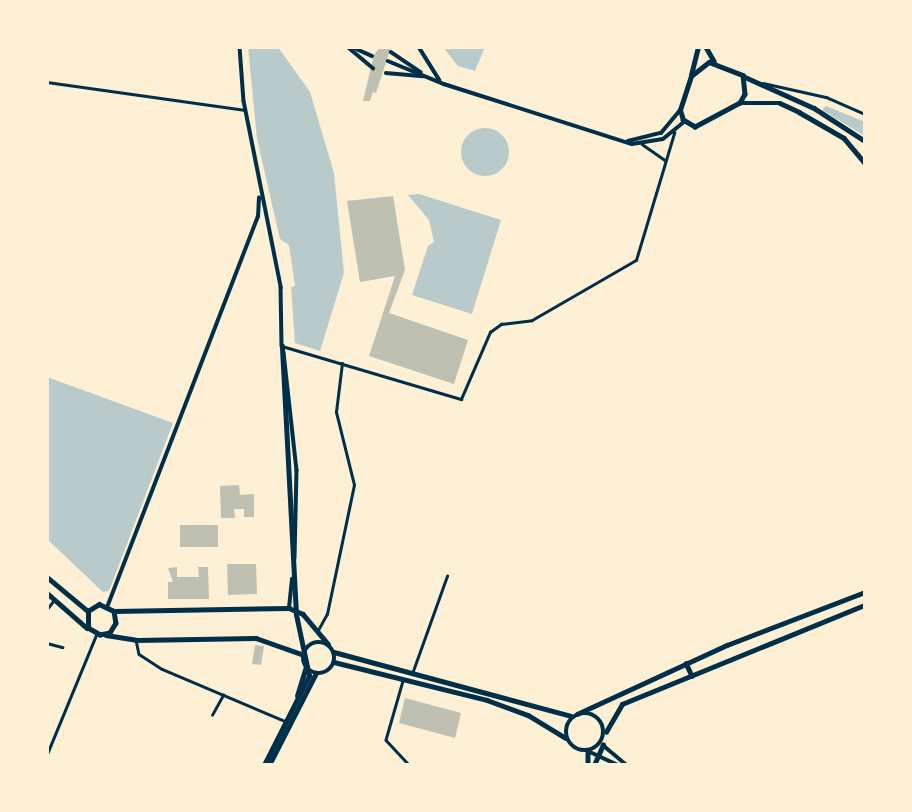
<!DOCTYPE html>
<style>
body{margin:0}
#map{position:relative;width:912px;height:812px;overflow:hidden;background:#fdf0d5;font-family:Roboto,sans-serif}
div>[style]{position:absolute}
[style*='--x']{left:calc(var(--x)*1px);top:calc(var(--y)*1px);width:calc(var(--w)*1px);rotate:calc(var(--a)*1deg)}
.green>*{inset:0;background:#b9caca}
.round{border-radius:50%}
.building>*{inset:0;background:#bec0b2}
.minor>*{height:2.5px;margin:-1.25px;padding:0 1.25px;transform-origin:1.25px;border-radius:1.25px;background:#003049}
.tertiary>*{height:3.5px;margin:-1.75px;padding:0 1.75px;transform-origin:1.75px;border-radius:1.75px;background:#003049}
.secondary>*{height:4.5px;margin:-2.25px;padding:0 2.25px;transform-origin:2.25px;border-radius:2.25px;background:#003049}
.primary>*{height:4.5px;margin:-2.25px;padding:0 2.25px;transform-origin:2.25px;border-radius:2.25px;background:#003049}
.primary>.ring{margin:-2.25px;padding:0;box-sizing:content-box;background:none;border:4.5px solid #003049;border-radius:50%}
span{translate:-50% -50%;white-space:nowrap;text-align:center;line-height:1.15;-webkit-text-stroke:5px #fdf0d5;paint-order:stroke}
.frame{position:absolute;inset:0;border:49px solid #fdf0d5;pointer-events:none}
</style>
<div id="map">
<div class="green">
<i style="clip-path:polygon(248px 47px,278px 47px,310px 92px,334px 173px,344px 273px,320px 351px,295px 343px,291px 287px,295px 286px,289px 245px,280px 239px,257px 139px)"></i>
<i style="clip-path:polygon(443px 47px,485px 47px,475px 71px,458px 66px)"></i>
<i style="clip-path:polygon(826px 106px,865px 122px,865px 136px,822px 110px)"></i>
<i class="round" style="left:461px;top:128px;width:48px;height:48px"></i>
<i style="clip-path:polygon(419px 194px,501px 220px,472px 314px,412px 295px,428px 246px,434px 242px,429px 220px,408px 195px)"></i>
<i style="clip-path:polygon(47px 377px,173px 423px,109px 591px,103px 592px,47px 539px)"></i>
</div>
<div class="building">
<i style="clip-path:polygon(380px 47px,391px 47px,376px 93px,373px 92px,370px 101px,363px 101px,374px 55px)"></i>
<i style="clip-path:polygon(393px 196px,405px 270px,389px 313px,468px 340px,454px 384px,369px 356px,395px 276px,360px 282px,347px 201px)"></i>
<i style="clip-path:polygon(239px 485px,240px 495px,254px 494px,254px 517px,244px 517px,244px 509px,234px 509px,235px 518px,221px 518px,220px 486px)"></i>
<i style="clip-path:polygon(180px 525px,218px 525px,218px 547px,180px 547px)"></i>
<i style="clip-path:polygon(227px 564px,256px 564px,257px 594px,228px 595px)"></i>
<i style="clip-path:polygon(177px 567px,177px 577px,199px 577px,198px 567px,208px 567px,209px 599px,168px 599px,168px 582px,173px 582px,168px 568px)"></i>
<i style="clip-path:polygon(255px 645px,264px 646px,261px 665px,252px 664px)"></i>
<i style="clip-path:polygon(405px 698px,461px 713px,455px 738px,399px 723px)"></i>
</div>
<div class="minor">
<i style="--x:47;--y:82;--w:200;--a:8"></i>
<i style="--x:763;--y:83;--w:65;--a:12.5"></i>
<i style="--x:826;--y:97;--w:43;--a:23.6"></i>
<i style="--x:642;--y:144;--w:28;--a:35"></i>
<i style="--x:282;--y:346;--w:187;--a:16.5"></i>
<i style="--x:461;--y:399;--w:73;--a:-66.6"></i>
<i style="--x:490;--y:332;--w:14;--a:-36"></i>
<i style="--x:501;--y:324;--w:31;--a:-7"></i>
<i style="--x:532;--y:320;--w:120;--a:-30"></i>
<i style="--x:636;--y:260;--w:133;--a:-73.3"></i>
<i style="--x:47;--y:609;--w:11;--a:-52"></i>
<i style="--x:318;--y:630;--w:18;--a:-61"></i>
<i style="--x:327;--y:614;--w:132;--a:-78.2"></i>
<i style="--x:354;--y:485;--w:75;--a:-103.9"></i>
<i style="--x:336;--y:412;--w:49;--a:-83"></i>
<i style="--x:136;--y:640;--w:14;--a:78"></i>
<i style="--x:139;--y:654;--w:27;--a:33"></i>
<i style="--x:162;--y:669;--w:134;--a:22.9"></i>
<i style="--x:47;--y:643;--w:16;--a:15"></i>
<i style="--x:413;--y:671;--w:101;--a:-70.3"></i>
<i style="--x:403;--y:681;--w:61;--a:106.1"></i>
<i style="--x:386;--y:740;--w:34;--a:47"></i>
<i style="--x:212;--y:715;--w:23;--a:-61"></i>
<i style="--x:47;--y:754;--w:129;--a:-67.6"></i>
<i style="--x:417;--y:765;--w:15;--a:0"></i>
</div>
<div class="tertiary">
<i style="--x:240;--y:47;--w:54;--a:85.8"></i>
<i style="--x:244;--y:101;--w:190;--a:78.7"></i>
<i style="--x:281;--y:287;--w:59;--a:89"></i>
<i style="--x:348;--y:47;--w:33;--a:40"></i>
<i style="--x:352;--y:47;--w:22;--a:24"></i>
<i style="--x:419;--y:47;--w:39;--a:58"></i>
<i style="--x:391;--y:52;--w:36;--a:34"></i>
<i style="--x:388;--y:61;--w:61;--a:22.3"></i>
<i style="--x:444;--y:84;--w:197;--a:17.7"></i>
<i style="--x:632;--y:144;--w:31;--a:-9"></i>
<i style="--x:663;--y:139;--w:28;--a:-39"></i>
<i style="--x:386;--y:73;--w:37;--a:5"></i>
<i style="--x:628;--y:141;--w:34;--a:-14"></i>
<i style="--x:661;--y:133;--w:30;--a:-50"></i>
<i style="--x:284;--y:353;--w:118;--a:83.7"></i>
<i style="--x:297;--y:470;--w:88;--a:91.3"></i>
<i style="--x:108;--y:605;--w:416;--a:-68.9"></i>
<i style="--x:258;--y:217;--w:19;--a:-87"></i>
<i style="--x:289;--y:608;--w:29;--a:-84"></i>
<i style="--x:603;--y:745;--w:31;--a:40"></i>
<i style="--x:588;--y:751;--w:33;--a:25"></i>
</div>
<div class="secondary">
<i style="--x:297;--y:696;--w:31;--a:-73"></i>
<i style="--x:588;--y:751;--w:14;--a:90"></i>
<i style="--x:264;--y:765;--w:100;--a:-63.2"></i>
<i style="--x:309;--y:676;--w:62;--a:-102"></i>
<i style="--x:296;--y:615;--w:269;--a:-93"></i>
<i style="--x:269;--y:765;--w:103;--a:-62.9"></i>
<i style="--x:594;--y:765;--w:22;--a:-66"></i>
</div>
<div class="primary">
<i style="--x:706;--y:47;--w:16;--a:60"></i>
<i style="--x:709;--y:62;--w:36;--a:21"></i>
<i style="--x:743;--y:75;--w:19;--a:84"></i>
<i style="--x:745;--y:94;--w:10;--a:119"></i>
<i style="--x:740;--y:103;--w:51;--a:151.9"></i>
<i style="--x:695;--y:127;--w:14;--a:-150"></i>
<i style="--x:683;--y:120;--w:10;--a:-107"></i>
<i style="--x:680;--y:110;--w:36;--a:-72"></i>
<i style="--x:691;--y:76;--w:23;--a:-38"></i>
<i style="--x:691;--y:75;--w:29;--a:-76"></i>
<i style="--x:743;--y:76;--w:78;--a:24.3"></i>
<i style="--x:814;--y:108;--w:61;--a:32.9"></i>
<i style="--x:740;--y:103;--w:40;--a:0"></i>
<i style="--x:780;--y:103;--w:21;--a:25"></i>
<i style="--x:799;--y:112;--w:52;--a:30"></i>
<i style="--x:844;--y:138;--w:33;--a:50"></i>
<i style="--x:47;--y:577;--w:53;--a:39.7"></i>
<i style="--x:47;--y:593;--w:53;--a:41.2"></i>
<i style="--x:114;--y:611;--w:12;--a:81"></i>
<i style="--x:116;--y:623;--w:12;--a:121"></i>
<i style="--x:110;--y:633;--w:10;--a:169"></i>
<i style="--x:100;--y:635;--w:14;--a:-150"></i>
<i style="--x:88;--y:628;--w:17;--a:-90"></i>
<i style="--x:88;--y:611;--w:13;--a:-32"></i>
<i style="--x:99;--y:604;--w:17;--a:25"></i>
<i style="--x:114;--y:611;--w:175;--a:-1"></i>
<i style="--x:289;--y:608;--w:15;--a:23"></i>
<i style="--x:303;--y:614;--w:39;--a:50"></i>
<i style="--x:106;--y:635;--w:30;--a:9"></i>
<i style="--x:136;--y:640;--w:120;--a:-1"></i>
<i style="--x:256;--y:638;--w:51;--a:19.5"></i>
<i class="ring" style="left:303px;top:642px;width:27.5px;height:27.5px"></i>
<i style="--x:334;--y:652;--w:245;--a:15.1"></i>
<i style="--x:334;--y:662;--w:158;--a:13.9"></i>
<i style="--x:487;--y:700;--w:44;--a:20.1"></i>
<i style="--x:528;--y:715;--w:44;--a:31.2"></i>
<i style="--x:686;--y:663;--w:14;--a:65"></i>
<i class="ring" style="left:566px;top:713px;width:33.5px;height:33.5px"></i>
<i style="--x:577;--y:714;--w:165;--a:-24.7"></i>
<i style="--x:727;--y:645;--w:148;--a:-21"></i>
<i style="--x:606;--y:732;--w:32;--a:-60"></i>
<i style="--x:622;--y:704;--w:262;--a:-22.2"></i>
</div>
<div class="frame"></div>
</div>
